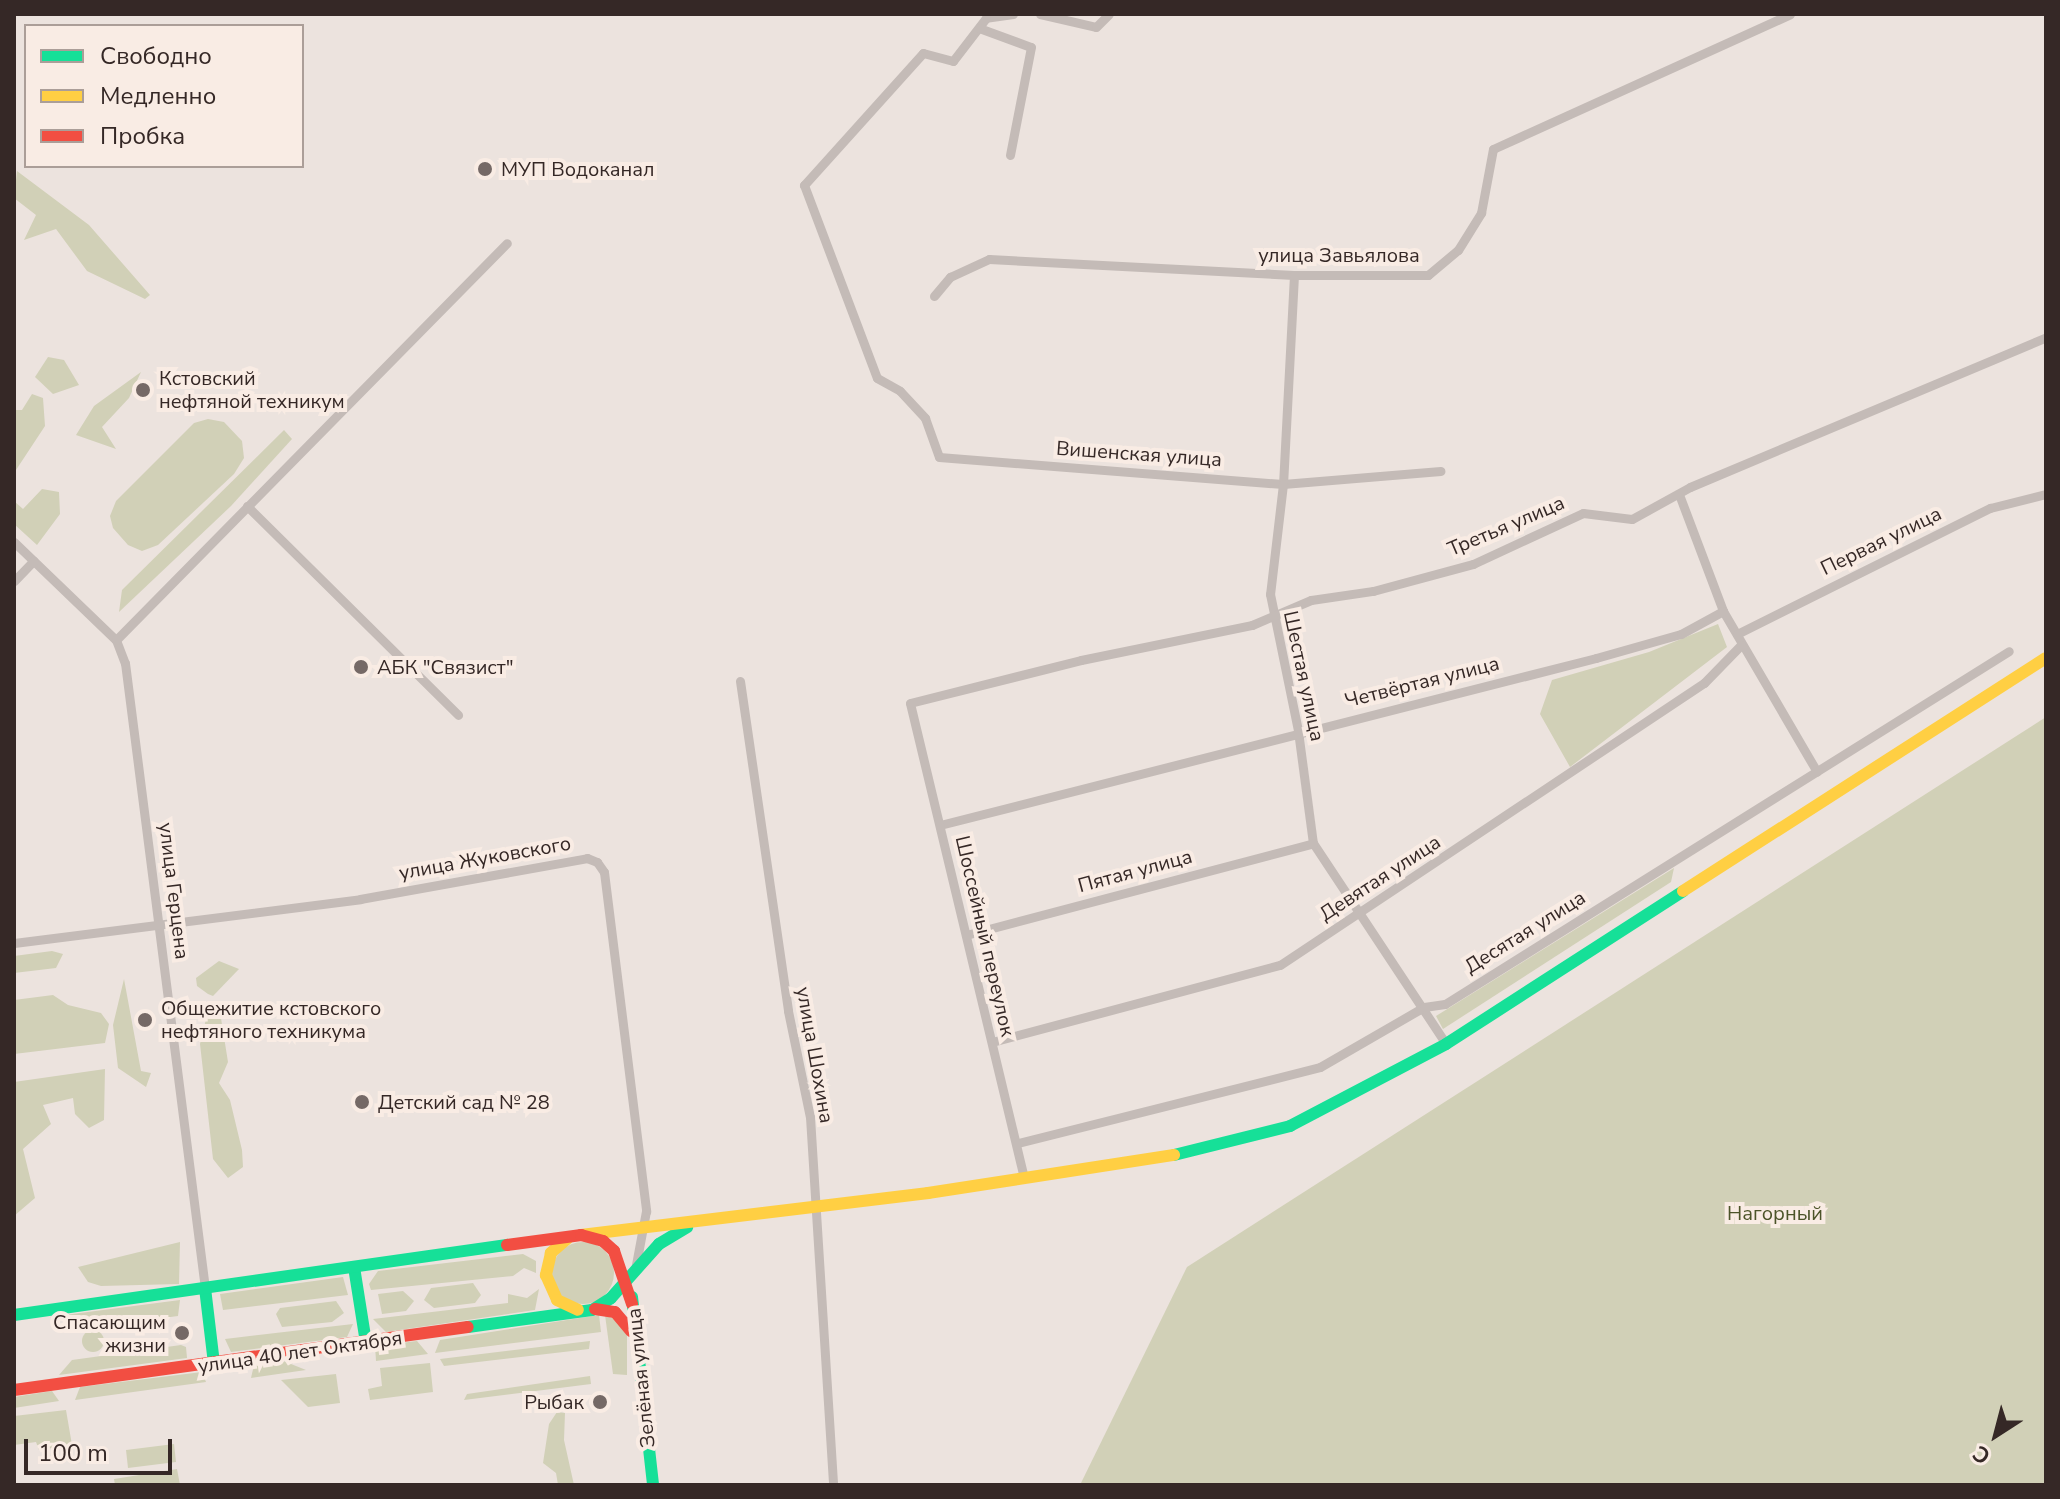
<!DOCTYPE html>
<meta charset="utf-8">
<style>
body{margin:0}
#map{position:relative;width:2060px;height:1499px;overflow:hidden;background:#ece3de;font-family:"Nunito Sans",sans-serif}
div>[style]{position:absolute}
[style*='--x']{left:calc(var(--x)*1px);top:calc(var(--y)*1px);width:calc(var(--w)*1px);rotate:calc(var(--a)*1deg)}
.green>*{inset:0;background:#d1d0b7}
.round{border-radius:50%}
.street>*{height:9px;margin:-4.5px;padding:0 4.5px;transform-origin:4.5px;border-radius:4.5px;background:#c4bbb7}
.fast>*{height:12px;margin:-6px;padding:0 6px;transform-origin:6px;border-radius:6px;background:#16e098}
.slow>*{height:12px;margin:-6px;padding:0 6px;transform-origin:6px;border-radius:6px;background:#ffcf43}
.jam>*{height:12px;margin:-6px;padding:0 6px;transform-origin:6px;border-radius:6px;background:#f24e42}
.dots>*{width:22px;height:22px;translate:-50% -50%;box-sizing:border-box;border:4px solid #f9ece4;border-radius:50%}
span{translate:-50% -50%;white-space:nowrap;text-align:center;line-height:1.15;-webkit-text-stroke:8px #f9ece4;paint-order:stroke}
.poi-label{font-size:20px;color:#352826}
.left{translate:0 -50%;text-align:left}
.right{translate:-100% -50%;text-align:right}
.street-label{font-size:20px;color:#352826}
.park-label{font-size:20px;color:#4c5429}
.frame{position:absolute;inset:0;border:16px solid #352826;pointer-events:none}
.legend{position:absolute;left:24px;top:24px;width:280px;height:144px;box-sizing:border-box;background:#f9ece4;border:2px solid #ab9e98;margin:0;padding:10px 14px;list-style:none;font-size:24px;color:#352826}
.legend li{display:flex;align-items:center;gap:16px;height:40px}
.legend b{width:40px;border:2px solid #ab9e98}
.north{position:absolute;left:1956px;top:1395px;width:80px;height:80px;-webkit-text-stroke:6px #f9ece4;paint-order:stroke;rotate:216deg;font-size:22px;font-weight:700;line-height:32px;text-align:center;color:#352826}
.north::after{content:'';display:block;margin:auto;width:28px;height:36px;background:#352826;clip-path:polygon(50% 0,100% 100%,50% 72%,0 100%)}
.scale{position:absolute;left:24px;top:1439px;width:148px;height:36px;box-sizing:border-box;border:4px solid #352826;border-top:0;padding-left:10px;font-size:24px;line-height:28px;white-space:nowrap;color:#352826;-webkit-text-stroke:6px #f9ece4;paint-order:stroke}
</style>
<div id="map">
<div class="green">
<i style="clip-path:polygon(17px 171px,89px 225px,150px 295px,145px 299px,87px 271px,56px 229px,24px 240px,36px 215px,14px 198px)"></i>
<i style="clip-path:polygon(48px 357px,64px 360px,79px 385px,53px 394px,35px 377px)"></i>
<i style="clip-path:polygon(141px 372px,129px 398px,102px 427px,116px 449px,76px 435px,94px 406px)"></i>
<i style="clip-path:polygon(32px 394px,43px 398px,45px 426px,16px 470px,14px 410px,22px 410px)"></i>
<i style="clip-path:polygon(208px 419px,224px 422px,242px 441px,244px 458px,234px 474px,158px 545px,142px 551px,128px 545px,113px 528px,110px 516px,116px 501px,194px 423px)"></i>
<i style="clip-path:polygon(284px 430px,292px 439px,231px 506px,119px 612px,122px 590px)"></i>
<i style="clip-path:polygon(42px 489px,59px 492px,60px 514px,37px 545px,14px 524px,14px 501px,23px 509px)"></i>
<i style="clip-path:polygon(1718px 624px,1727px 647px,1570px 767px,1540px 714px,1552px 680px,1649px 652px)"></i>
<i style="clip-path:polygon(2046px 717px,2046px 1485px,1080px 1485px,1187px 1267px)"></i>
<i style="clip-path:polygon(1674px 868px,1671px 882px,1443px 1029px,1436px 1016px)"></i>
<i style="clip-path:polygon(52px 951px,63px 954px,56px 968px,14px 973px,14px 956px)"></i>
<i style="clip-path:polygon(219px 961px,239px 969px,213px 996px,208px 994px,197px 986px,196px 978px)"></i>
<i style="clip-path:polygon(124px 979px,141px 1071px,151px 1073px,146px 1087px,118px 1068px,113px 1025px)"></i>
<i style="clip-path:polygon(53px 995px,68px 1005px,101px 1013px,109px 1024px,105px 1043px,14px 1054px,14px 1000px)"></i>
<i style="clip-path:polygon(220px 1012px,228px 1062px,219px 1083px,230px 1100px,242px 1150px,243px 1167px,228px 1178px,213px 1159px,200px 1044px,206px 1019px)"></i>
<i style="clip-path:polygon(105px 1069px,104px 1120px,89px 1128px,75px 1114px,73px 1098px,43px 1105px,51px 1124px,23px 1149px,35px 1198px,14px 1216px,14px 1082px)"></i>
<i style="clip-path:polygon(180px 1242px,179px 1284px,101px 1286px,88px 1282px,78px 1267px)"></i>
<i class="round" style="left:552px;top:1242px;width:62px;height:62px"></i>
<i style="clip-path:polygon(523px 1254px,536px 1261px,536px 1273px,524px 1268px,513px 1276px,371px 1290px,369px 1284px,378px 1271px)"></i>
<i style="clip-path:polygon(343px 1277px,348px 1295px,223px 1310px,220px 1294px)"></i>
<i style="clip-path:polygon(473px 1283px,481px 1295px,475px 1303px,434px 1308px,424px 1300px,431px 1288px)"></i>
<i style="clip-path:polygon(539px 1289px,535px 1310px,386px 1332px,373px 1319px,508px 1303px,508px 1294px,527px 1298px)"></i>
<i style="clip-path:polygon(403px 1291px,414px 1301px,406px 1311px,382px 1314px,378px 1294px)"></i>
<i style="clip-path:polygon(180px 1300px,178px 1316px,102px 1326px,88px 1317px,64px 1321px,57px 1316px)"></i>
<i style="clip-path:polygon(336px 1301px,344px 1313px,332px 1322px,282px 1327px,276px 1314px,280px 1308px)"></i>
<i style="clip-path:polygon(599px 1315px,601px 1332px,435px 1353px,440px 1340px)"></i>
<i style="clip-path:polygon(605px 1315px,619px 1321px,627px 1334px,627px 1375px,613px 1374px)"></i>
<i style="clip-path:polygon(353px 1324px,347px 1337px,231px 1352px,225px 1339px)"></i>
<i class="round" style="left:82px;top:1330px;width:22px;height:22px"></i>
<i style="clip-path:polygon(417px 1341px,428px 1354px,376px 1361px,375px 1346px)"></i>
<i style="clip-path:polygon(590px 1341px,589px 1349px,444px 1366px,440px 1359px)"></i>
<i style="clip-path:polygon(181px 1345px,186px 1347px,187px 1358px,59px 1375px,72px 1360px)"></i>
<i style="clip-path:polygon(281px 1360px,306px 1370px,251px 1378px,254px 1365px)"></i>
<i style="clip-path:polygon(430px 1363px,433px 1392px,370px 1400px,368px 1389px,382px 1386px,380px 1368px)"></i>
<i style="clip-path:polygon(202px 1372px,206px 1382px,75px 1400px,80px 1387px)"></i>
<i style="clip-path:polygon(336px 1374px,340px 1403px,308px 1407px,281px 1380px)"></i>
<i style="clip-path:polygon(590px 1376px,591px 1384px,464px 1400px,467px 1394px)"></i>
<i style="clip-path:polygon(52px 1391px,59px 1401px,14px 1408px,14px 1397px)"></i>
<i style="clip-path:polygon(66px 1410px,72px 1445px,39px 1450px,36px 1442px,14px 1445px,14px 1416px)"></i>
<i style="clip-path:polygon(557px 1412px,565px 1413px,564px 1440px,574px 1485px,558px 1485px,556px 1473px,543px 1463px,549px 1424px)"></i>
<i style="clip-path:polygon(174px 1444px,176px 1462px,128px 1468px,126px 1450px)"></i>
<i style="clip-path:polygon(177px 1469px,180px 1485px,115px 1485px,114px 1479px)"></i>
</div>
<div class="street">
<i style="--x:1013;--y:14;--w:27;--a:172"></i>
<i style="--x:986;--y:18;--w:54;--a:127.5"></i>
<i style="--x:953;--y:61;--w:31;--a:-165"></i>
<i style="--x:923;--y:53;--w:178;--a:132"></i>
<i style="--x:804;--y:185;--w:206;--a:69.3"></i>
<i style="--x:877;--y:378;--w:26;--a:29"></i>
<i style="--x:900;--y:391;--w:37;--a:47"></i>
<i style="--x:925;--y:418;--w:41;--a:70.3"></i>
<i style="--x:939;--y:457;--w:345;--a:4.5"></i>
<i style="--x:1283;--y:484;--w:158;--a:-4.7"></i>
<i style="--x:1040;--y:14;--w:57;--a:13.1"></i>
<i style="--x:1096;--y:27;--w:18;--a:-45"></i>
<i style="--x:979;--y:28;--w:55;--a:20.1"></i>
<i style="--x:1031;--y:47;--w:110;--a:101"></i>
<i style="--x:1294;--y:275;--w:209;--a:93"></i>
<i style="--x:1283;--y:484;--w:111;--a:96.7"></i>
<i style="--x:1270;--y:594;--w:140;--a:78.4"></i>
<i style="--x:1298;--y:731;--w:113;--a:82.4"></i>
<i style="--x:1313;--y:843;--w:241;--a:56.5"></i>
<i style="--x:934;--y:296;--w:25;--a:-50"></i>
<i style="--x:950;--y:277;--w:43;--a:-24.8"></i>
<i style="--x:989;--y:259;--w:305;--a:3"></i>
<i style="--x:1294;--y:275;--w:134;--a:0"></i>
<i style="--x:1428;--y:275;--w:39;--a:-40"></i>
<i style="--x:1458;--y:250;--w:44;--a:-58.1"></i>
<i style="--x:1481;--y:213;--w:65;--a:-79.4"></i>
<i style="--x:1493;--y:149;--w:326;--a:-24.4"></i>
<i style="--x:1680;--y:497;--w:122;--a:69.3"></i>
<i style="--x:1723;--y:611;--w:186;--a:59.7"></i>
<i style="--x:247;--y:506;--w:297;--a:44.7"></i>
<i style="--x:14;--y:542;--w:141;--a:43.9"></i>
<i style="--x:116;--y:640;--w:25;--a:69"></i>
<i style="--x:125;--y:663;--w:630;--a:82.71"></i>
<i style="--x:14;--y:581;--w:28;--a:-46"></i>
<i style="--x:1737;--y:634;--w:283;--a:-26.5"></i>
<i style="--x:1990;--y:508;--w:58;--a:-14"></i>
<i style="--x:116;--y:640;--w:557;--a:-45.44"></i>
<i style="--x:740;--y:681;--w:333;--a:81.7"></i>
<i style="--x:788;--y:1011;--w:108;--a:78.3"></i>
<i style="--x:810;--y:1117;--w:369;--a:86.4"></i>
<i style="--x:940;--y:825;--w:677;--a:-14.28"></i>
<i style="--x:1596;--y:658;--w:88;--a:-15.8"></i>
<i style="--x:1681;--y:634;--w:48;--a:-28.7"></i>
<i style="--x:966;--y:935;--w:359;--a:-14.8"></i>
<i style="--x:14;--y:943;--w:349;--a:-7.2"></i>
<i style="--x:360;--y:899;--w:231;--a:-10.2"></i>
<i style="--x:587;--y:858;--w:11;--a:22"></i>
<i style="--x:597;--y:862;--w:12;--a:55"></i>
<i style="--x:604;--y:872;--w:342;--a:82.9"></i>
<i style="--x:646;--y:1211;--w:60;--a:100.6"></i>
<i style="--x:992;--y:1042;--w:298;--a:-15"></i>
<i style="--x:1280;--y:965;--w:509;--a:-33.63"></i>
<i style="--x:1704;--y:683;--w:53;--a:-45.8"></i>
<i style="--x:1018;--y:1143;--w:311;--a:-14.1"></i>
<i style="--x:1320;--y:1067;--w:120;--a:-30"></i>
<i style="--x:1424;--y:1007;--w:21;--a:-8"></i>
<i style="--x:1445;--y:1004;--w:665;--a:-32.04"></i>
<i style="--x:1024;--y:1178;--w:488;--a:-103.5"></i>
<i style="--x:910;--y:703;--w:176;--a:-14.1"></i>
<i style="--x:1081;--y:660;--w:175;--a:-11.6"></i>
<i style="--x:1252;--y:625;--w:64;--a:-23"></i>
<i style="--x:1311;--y:600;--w:63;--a:-8.3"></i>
<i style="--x:1373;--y:591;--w:104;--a:-15.1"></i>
<i style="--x:1473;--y:564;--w:121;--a:-24.9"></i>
<i style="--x:1583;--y:513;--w:49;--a:7"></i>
<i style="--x:1632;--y:519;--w:66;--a:-28.9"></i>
<i style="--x:1690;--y:487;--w:386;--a:-22.8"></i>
</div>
<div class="fast">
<i style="--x:1174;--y:1155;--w:120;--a:-14"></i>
<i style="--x:1290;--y:1126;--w:176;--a:-27.7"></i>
<i style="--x:1446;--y:1044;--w:282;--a:-32.8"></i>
<i style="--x:354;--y:1267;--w:77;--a:81"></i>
<i style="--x:205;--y:1288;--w:76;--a:83.2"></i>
<i style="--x:632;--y:1297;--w:189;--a:83.6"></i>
<i style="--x:14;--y:1315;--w:498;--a:-8.1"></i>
<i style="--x:468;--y:1327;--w:125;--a:-7.8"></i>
<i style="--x:592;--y:1310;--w:22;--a:-32"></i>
<i style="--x:611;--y:1298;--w:72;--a:-48.4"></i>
<i style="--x:659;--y:1244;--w:33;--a:-31"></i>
</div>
<div class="slow">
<i style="--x:1683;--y:891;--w:431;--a:-32.7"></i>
<i style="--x:581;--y:1235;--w:350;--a:-6.9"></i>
<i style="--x:928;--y:1193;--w:249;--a:-8.8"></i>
<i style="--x:568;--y:1238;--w:23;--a:139"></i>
<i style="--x:551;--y:1253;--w:23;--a:103"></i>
<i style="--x:546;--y:1275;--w:27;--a:66"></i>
<i style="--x:557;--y:1300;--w:23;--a:25"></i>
</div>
<div class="jam">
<i style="--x:507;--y:1245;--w:75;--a:-7.7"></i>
<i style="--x:581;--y:1235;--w:23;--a:15"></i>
<i style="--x:603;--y:1241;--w:15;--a:42"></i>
<i style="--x:614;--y:1251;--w:56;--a:71.2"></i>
<i style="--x:595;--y:1309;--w:20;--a:9"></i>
<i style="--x:615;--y:1312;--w:25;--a:50"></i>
<i style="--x:14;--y:1390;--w:458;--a:-7.9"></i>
</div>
<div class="dots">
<i style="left:485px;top:169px;background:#756966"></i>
<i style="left:143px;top:390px;background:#756966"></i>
<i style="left:361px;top:667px;background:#756966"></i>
<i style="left:145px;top:1020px;background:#756966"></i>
<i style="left:362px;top:1102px;background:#756966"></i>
<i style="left:182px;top:1333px;background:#756966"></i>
<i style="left:600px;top:1402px;background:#756966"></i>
</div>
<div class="poi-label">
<span class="left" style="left:501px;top:169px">МУП Водоканал</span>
<span class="left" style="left:159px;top:390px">Кстовский<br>нефтяной техникум</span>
<span class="left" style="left:377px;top:667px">АБК "Связист"</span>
<span class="left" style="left:161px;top:1020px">Общежитие кстовского<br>нефтяного техникума</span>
<span class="left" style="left:378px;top:1102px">Детский сад № 28</span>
<span class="right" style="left:166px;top:1334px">Спасающим<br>жизни</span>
<span class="right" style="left:584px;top:1402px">Рыбак</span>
</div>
<div class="street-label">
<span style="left:1339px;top:255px">улица Завьялова</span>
<span style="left:1139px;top:454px;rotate:4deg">Вишенская улица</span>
<span style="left:1506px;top:526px;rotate:-23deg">Третья улица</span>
<span style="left:1881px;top:541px;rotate:-26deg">Первая улица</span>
<span style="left:1304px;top:676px;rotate:78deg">Шестая улица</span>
<span style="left:1422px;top:682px;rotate:-14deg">Четвёртая улица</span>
<span style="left:485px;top:858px;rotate:-10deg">улица Жуковского</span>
<span style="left:1135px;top:871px;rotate:-15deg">Пятая улица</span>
<span style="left:1380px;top:878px;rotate:-33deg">Девятая улица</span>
<span style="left:174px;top:891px;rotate:83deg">улица Герцена</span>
<span style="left:1525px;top:932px;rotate:-32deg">Десятая улица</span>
<span style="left:985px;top:936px;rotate:77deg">Шоссейный переулок</span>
<span style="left:815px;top:1055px;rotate:80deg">улица Шохина</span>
<span style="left:300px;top:1352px;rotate:-8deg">улица 40 лет Октября</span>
<span style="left:641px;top:1378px;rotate:-96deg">Зелёная улица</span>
</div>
<div class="park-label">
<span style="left:1775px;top:1213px">Нагорный</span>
</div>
<div class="frame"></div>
<ul class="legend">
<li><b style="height:10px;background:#16e098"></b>Свободно</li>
<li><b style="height:10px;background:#ffcf43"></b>Медленно</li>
<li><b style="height:10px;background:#f24e42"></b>Пробка</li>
</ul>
<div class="north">С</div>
<div class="scale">100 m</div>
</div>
